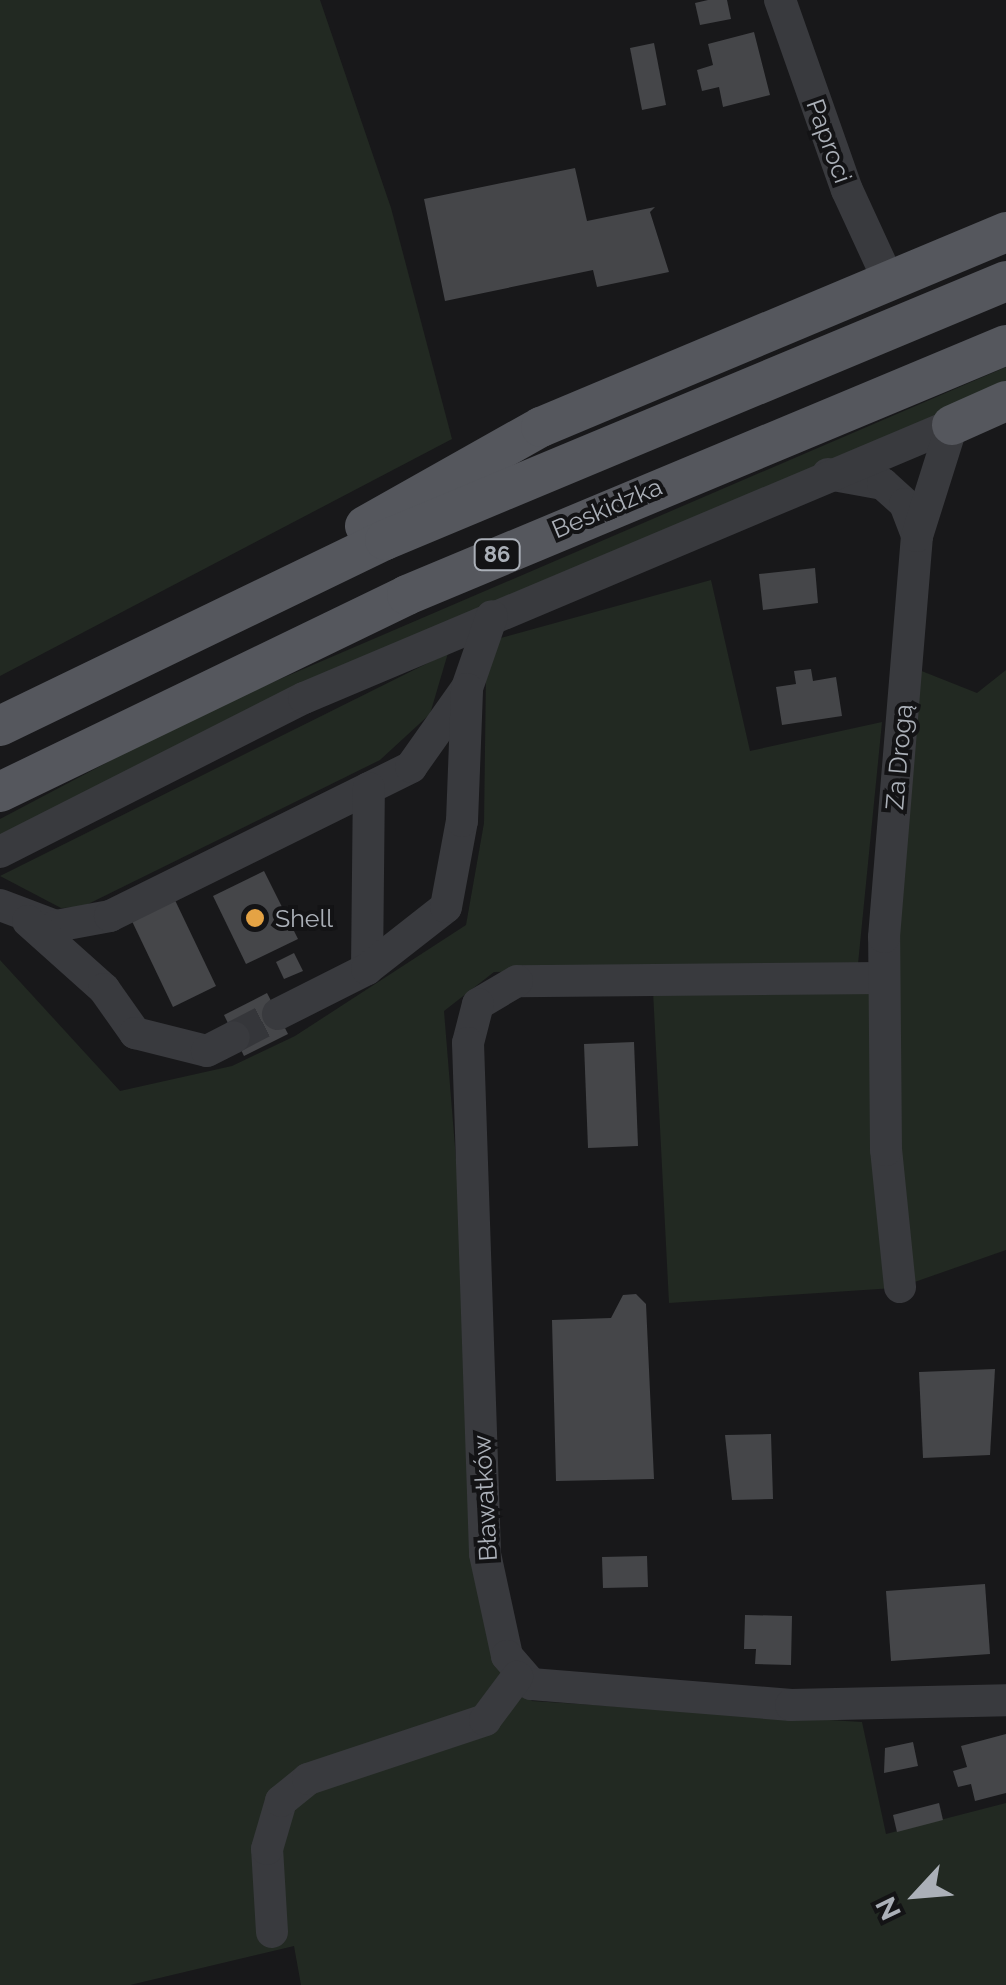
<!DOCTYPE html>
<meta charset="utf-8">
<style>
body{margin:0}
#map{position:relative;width:1006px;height:1985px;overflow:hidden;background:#18181a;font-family:Raleway,sans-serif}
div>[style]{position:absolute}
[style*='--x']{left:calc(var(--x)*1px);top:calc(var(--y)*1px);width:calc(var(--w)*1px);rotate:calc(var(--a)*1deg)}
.green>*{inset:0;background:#222922}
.building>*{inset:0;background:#454649}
.minor-tunnel>*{height:32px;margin-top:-16px;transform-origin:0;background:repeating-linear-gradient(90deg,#35363a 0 32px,transparent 0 48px)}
.minor>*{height:32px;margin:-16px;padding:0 16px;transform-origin:16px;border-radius:16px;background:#393a3e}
.major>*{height:40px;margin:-20px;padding:0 20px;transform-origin:20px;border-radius:20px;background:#55575d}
.dots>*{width:28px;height:28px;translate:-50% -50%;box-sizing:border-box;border:5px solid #131315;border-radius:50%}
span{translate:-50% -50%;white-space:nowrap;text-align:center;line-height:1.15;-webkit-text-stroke:8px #131315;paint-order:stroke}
.shield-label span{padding:2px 8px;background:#131315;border:2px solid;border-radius:8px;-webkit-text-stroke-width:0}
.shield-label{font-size:22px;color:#abb0b8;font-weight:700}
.street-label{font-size:25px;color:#abb0b8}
.poi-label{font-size:25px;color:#abb0b8}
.left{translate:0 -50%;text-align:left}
.north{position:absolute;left:866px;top:1845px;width:100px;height:100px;-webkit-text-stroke:8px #131315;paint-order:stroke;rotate:244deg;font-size:28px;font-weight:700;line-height:40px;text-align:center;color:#abb0b8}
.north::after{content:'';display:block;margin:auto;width:35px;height:45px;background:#abb0b8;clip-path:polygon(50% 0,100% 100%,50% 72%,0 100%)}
</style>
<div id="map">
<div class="green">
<i style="clip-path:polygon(0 0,320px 0,391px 208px,452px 439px,0 676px)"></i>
<i style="clip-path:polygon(1006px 367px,1006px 387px,0 843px,0 819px,199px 714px)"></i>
<i style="clip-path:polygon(711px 580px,750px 751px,882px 722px,858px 964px,494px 972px,444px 1011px,497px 1666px,532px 1701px,862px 1722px,886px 1834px,1006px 1803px,1006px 1985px,301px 1985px,294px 1946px,130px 1985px,0 1985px,0 960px,120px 1091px,232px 1066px,295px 1036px,466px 925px,484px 823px,486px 673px,497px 639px)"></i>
<i style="clip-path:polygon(448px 653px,430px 714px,380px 760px,82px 907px,61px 908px,0 876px)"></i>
<i style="clip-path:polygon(914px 668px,977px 693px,1006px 670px,1006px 1250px,906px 1285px,888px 1098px)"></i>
<i style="clip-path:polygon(653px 991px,876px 991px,894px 1288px,669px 1303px)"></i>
</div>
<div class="building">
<i style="clip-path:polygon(708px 0,727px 0,731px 19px,700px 25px,695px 3px)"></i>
<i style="clip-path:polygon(754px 32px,770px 95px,723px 107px,719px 87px,702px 91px,697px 70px,713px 65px,708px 44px)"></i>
<i style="clip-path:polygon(654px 43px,666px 105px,642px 110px,630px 48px)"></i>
<i style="clip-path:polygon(575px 168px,587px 221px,655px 207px,650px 212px,669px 272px,597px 287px,593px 270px,445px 301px,424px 199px)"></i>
<i style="clip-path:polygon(815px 568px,818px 603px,763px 610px,759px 574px)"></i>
<i style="clip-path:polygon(811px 669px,813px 681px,836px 677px,842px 716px,782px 725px,776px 687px,796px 684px,794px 671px)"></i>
<i style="clip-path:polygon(264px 871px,298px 939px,246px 964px,213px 896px)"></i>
<i style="clip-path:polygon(173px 896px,216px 986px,173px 1007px,130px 917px)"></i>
<i style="clip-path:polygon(294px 953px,303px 971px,284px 979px,276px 962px)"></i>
<i style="clip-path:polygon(267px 993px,288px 1034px,244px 1056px,224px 1015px)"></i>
<i style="clip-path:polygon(634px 1042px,638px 1146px,588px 1148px,584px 1044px)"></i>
<i style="clip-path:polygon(636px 1294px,646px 1304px,654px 1479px,556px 1481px,552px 1320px,611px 1318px,623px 1295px)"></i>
<i style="clip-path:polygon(995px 1369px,990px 1455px,923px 1458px,919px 1372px)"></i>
<i style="clip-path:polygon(771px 1434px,773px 1499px,732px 1500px,725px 1435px)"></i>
<i style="clip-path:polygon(647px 1556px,648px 1587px,603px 1588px,602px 1557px)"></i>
<i style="clip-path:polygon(985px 1584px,990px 1654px,891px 1661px,886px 1591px)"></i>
<i style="clip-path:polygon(745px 1615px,792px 1616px,791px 1665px,755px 1664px,756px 1649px,744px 1649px)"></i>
<i style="clip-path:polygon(1006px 1734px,1006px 1793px,975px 1801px,971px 1784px,958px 1787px,953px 1771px,967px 1767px,961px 1746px)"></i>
<i style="clip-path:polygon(913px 1742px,918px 1766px,884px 1773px,885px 1748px)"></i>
<i style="clip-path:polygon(939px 1803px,943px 1820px,897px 1832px,893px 1815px)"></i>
</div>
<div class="minor-tunnel">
<i style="--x:234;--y:1037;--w:50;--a:-27.6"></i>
</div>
<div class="minor">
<i style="--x:780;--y:0;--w:201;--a:70.6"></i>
<i style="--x:847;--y:190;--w:98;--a:65.3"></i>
<i style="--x:828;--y:474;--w:56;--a:10.3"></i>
<i style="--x:883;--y:484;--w:30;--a:42"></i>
<i style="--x:905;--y:504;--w:34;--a:69"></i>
<i style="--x:0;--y:852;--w:341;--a:-26.9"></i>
<i style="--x:304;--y:698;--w:703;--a:-22.85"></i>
<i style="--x:0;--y:905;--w:60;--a:20.6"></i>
<i style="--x:56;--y:926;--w:55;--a:-10.5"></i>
<i style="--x:110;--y:916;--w:336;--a:-26.3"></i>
<i style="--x:411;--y:767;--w:97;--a:-54.7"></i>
<i style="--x:467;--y:688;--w:76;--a:-70.9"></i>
<i style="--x:28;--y:921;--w:102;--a:41.8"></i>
<i style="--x:104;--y:989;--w:54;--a:54.8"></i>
<i style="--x:135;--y:1033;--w:74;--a:14"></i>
<i style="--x:207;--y:1051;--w:30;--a:-27"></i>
<i style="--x:367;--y:969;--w:181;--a:-89.4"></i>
<i style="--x:883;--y:978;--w:366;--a:179.5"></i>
<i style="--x:517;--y:981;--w:45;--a:149.5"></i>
<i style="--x:478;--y:1004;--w:40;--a:104.4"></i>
<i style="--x:468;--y:1043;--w:511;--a:88.09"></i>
<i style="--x:485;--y:1554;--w:104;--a:77.8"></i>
<i style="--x:507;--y:1656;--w:37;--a:49"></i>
<i style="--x:531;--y:1684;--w:261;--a:4.6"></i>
<i style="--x:791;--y:1705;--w:215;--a:-1.3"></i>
<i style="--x:278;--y:1014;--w:100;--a:-26.8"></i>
<i style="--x:367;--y:969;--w:100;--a:-38.1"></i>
<i style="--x:446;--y:907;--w:87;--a:-79.5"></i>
<i style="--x:462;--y:821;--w:132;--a:-87.8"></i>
<i style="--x:900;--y:1287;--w:138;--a:-95.8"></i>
<i style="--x:886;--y:1150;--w:213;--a:-90.5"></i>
<i style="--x:884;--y:937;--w:402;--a:-85.3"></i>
<i style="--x:917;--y:536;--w:116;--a:-72.5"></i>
<i style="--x:272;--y:1932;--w:83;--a:-93.4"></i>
<i style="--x:267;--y:1849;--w:50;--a:-73.7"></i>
<i style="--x:281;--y:1801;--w:35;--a:-39"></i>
<i style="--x:308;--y:1779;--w:187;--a:-18.4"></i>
<i style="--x:485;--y:1720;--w:54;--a:-53.3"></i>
</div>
<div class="major">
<i style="--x:952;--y:425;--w:59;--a:-24"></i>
<i style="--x:365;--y:526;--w:202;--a:-29.4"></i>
<i style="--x:541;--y:427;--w:504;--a:-22.75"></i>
<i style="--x:0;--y:726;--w:428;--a:-25.8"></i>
<i style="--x:385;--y:540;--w:673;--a:-22.64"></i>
<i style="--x:0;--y:792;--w:452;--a:-25.8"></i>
<i style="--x:407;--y:595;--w:649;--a:-22.65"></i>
</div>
<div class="dots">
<i style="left:255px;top:918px;background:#e5a344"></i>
</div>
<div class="shield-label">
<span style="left:497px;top:555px">86</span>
</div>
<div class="street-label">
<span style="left:829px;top:141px;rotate:70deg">Paproci</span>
<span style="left:607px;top:508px;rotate:-23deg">Beskidzka</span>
<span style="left:899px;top:757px;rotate:-85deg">Za Drogą</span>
<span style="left:485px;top:1498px;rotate:-93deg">Bławatków</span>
</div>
<div class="poi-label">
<span class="left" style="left:275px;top:918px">Shell</span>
</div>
<div class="north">N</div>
</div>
